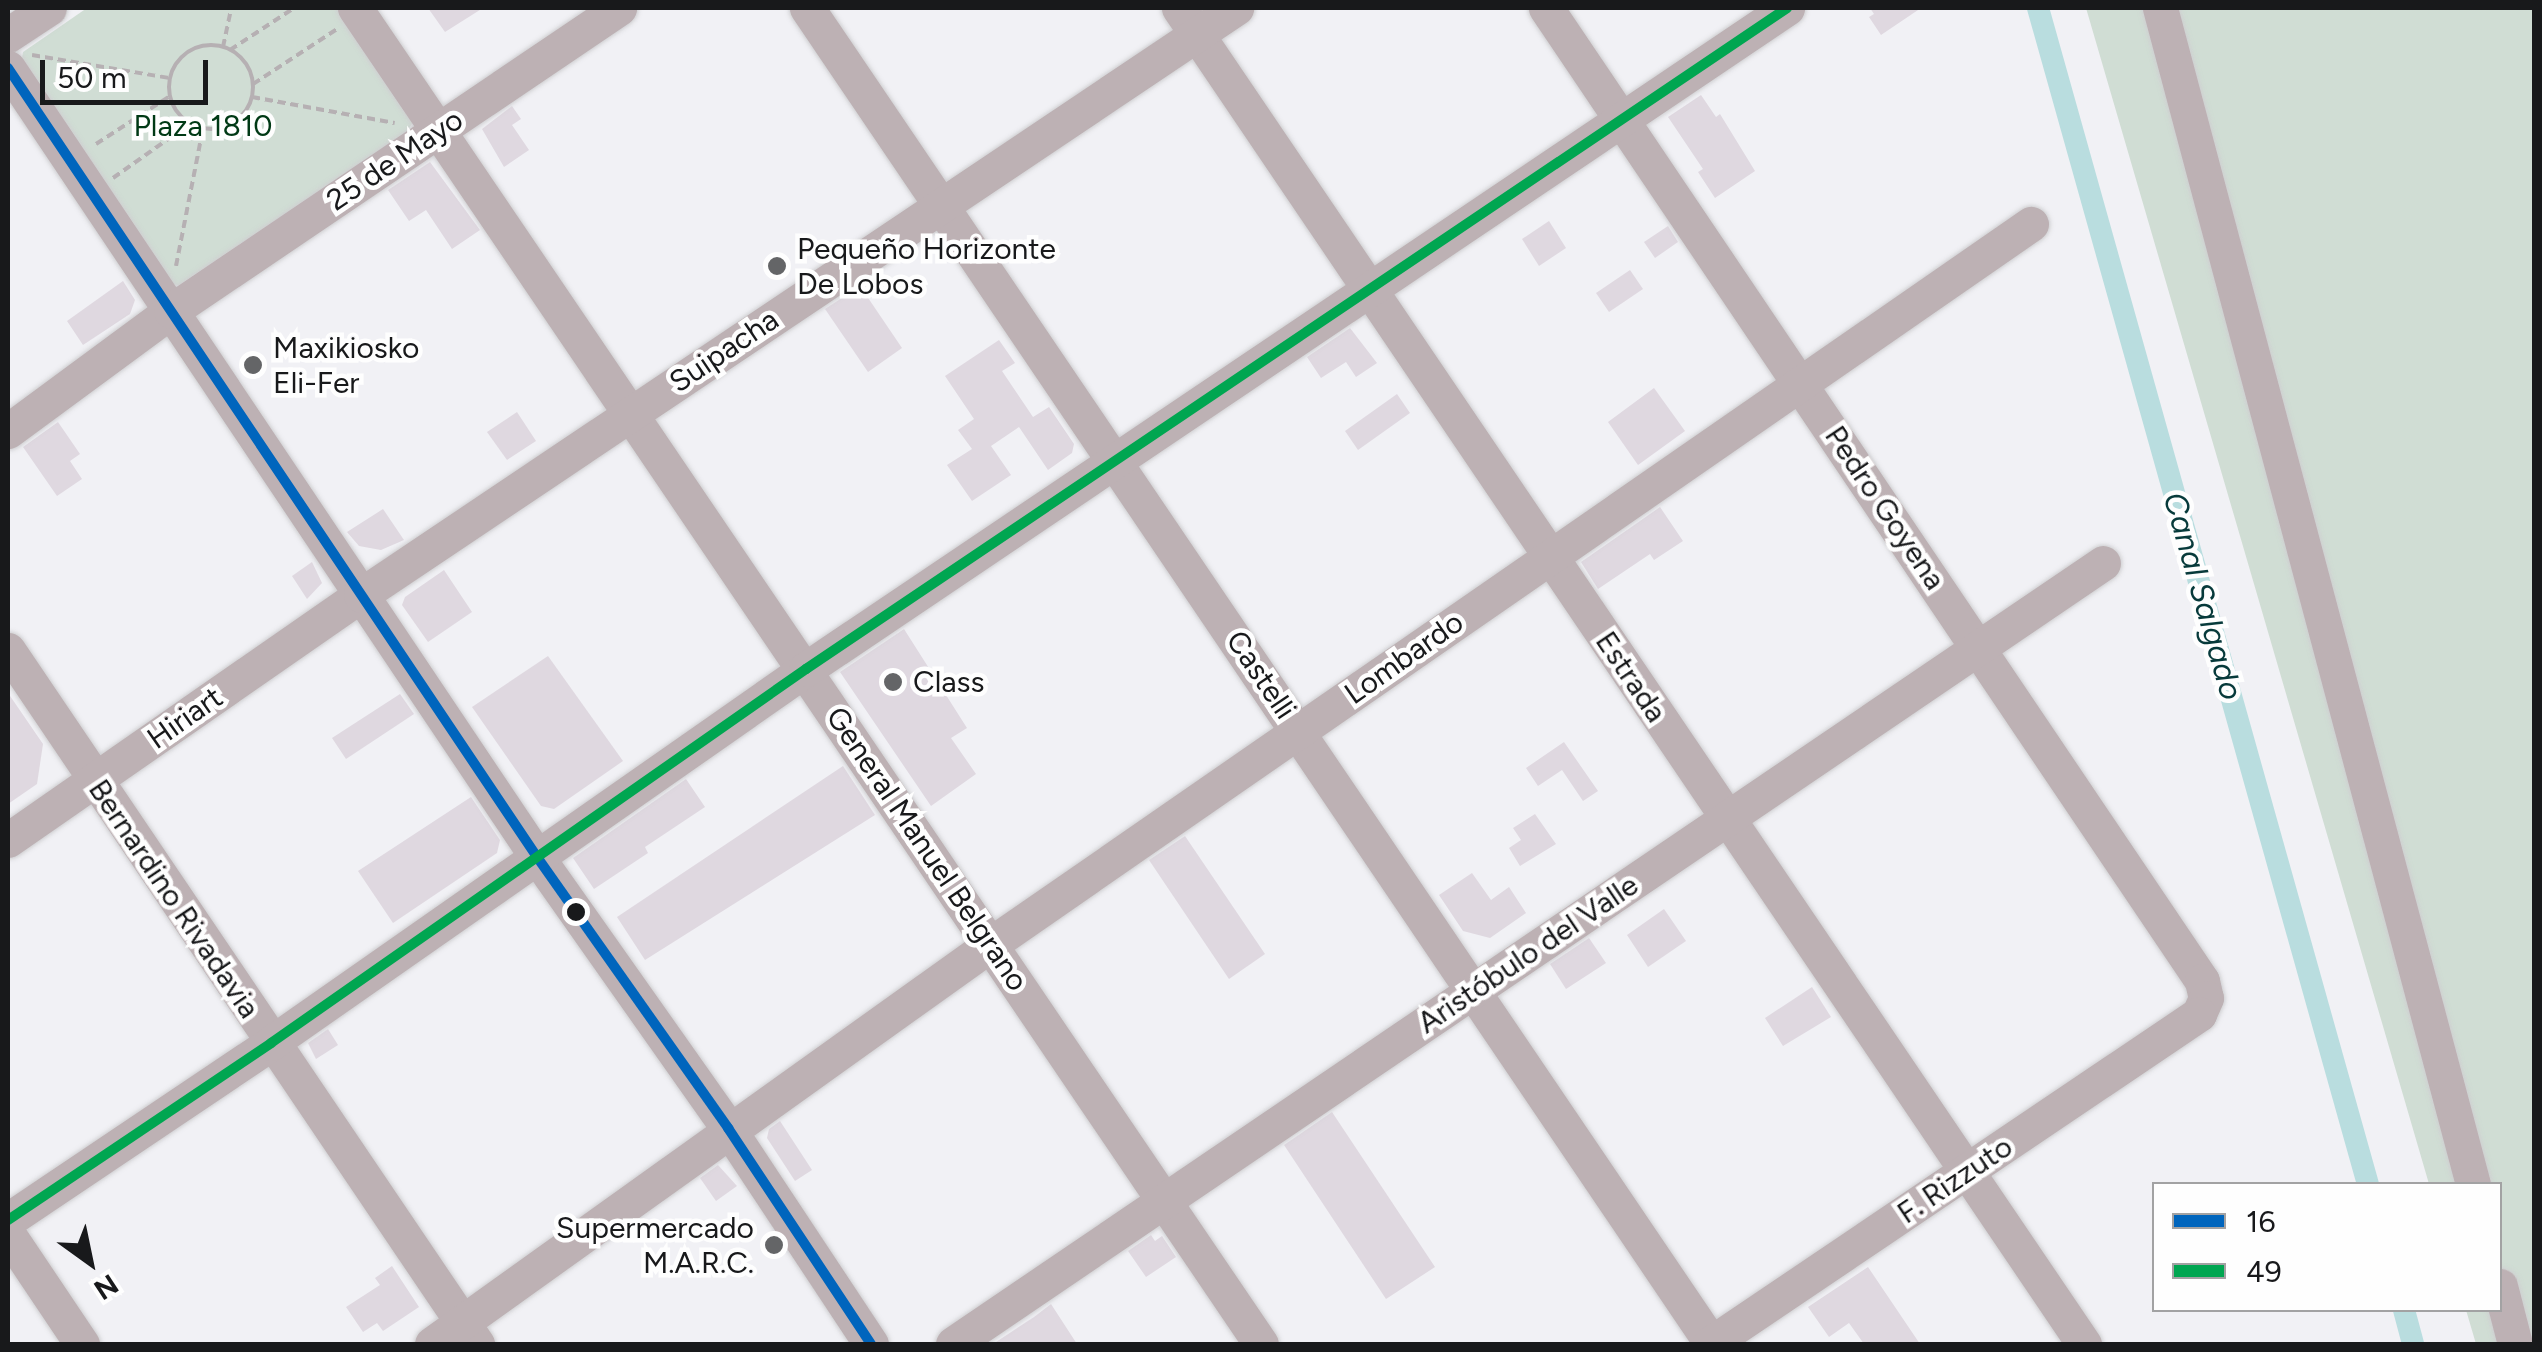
<!DOCTYPE html>
<meta charset="utf-8">
<style>
body{margin:0}
#map{position:relative;width:2542px;height:1352px;overflow:hidden;background:#f1f1f5;font-family:Figtree,sans-serif}
div>[style]{position:absolute}
[style*='--x']{left:calc(var(--x)*1px);top:calc(var(--y)*1px);width:calc(var(--w)*1px);rotate:calc(var(--a)*1deg)}
.green>*{inset:0;background:#d0ddd4}
.canal>*{height:22px;margin:-11px;padding:0 11px;transform-origin:11px;border-radius:11px;background:#b9dddf}
.building>*{inset:0;background:#dfd8e0}
.path>*{height:4px;margin-top:-2px;transform-origin:0;background:repeating-linear-gradient(90deg,#b6b0b3 0 8px,transparent 0 13px)}
.path>.ring{margin:-2px;padding:0;box-sizing:content-box;background:none;border:4px solid #b6b0b3;border-radius:50%}
.roads{filter:drop-shadow(0 0 2px #cfcfd1) drop-shadow(0 0 2px #cfcfd1)}
.minor>*{height:35px;margin:-17.5px;padding:0 17.5px;transform-origin:17.5px;border-radius:17.5px;background:#bdb1b4}
.bus-1>*{height:10px;margin:-5px;padding:0 5px;transform-origin:5px;border-radius:5px;background:#0065bd}
.bus-2>*{height:10px;margin:-5px;padding:0 5px;transform-origin:5px;border-radius:5px;background:#00a651}
.dots>*{width:28px;height:28px;translate:-50% -50%;box-sizing:border-box;border:5px solid #fefefe;border-radius:50%}
span{translate:-50% -50%;white-space:nowrap;text-align:center;line-height:1.15;-webkit-text-stroke:9px #fefefe;paint-order:stroke}
.park-label{font-size:30px;color:#003915}
.street-label{font-size:30px;color:#18191b}
.poi-label{font-size:30px;color:#18191b}
.left{translate:0 -50%;text-align:left}
.right{translate:-100% -50%;text-align:right}
.water-label{font-size:32px;color:#073a3b;font-style:italic}
.frame{position:absolute;inset:0;border:10px solid #18191b;pointer-events:none}
.legend{position:absolute;left:2152px;top:1182px;width:350px;height:130px;box-sizing:border-box;background:#fefefe;border:2px solid #a2a2a3;margin:0;padding:12px 18px;list-style:none;font-size:30px;color:#18191b}
.legend li{display:flex;align-items:center;gap:20px;height:50px}
.legend b{width:50px;border:2px solid #a2a2a3}
.north{position:absolute;left:40px;top:1212px;width:100px;height:100px;-webkit-text-stroke:8px #fefefe;paint-order:stroke;rotate:147deg;font-size:28px;font-weight:700;line-height:40px;text-align:center;color:#18191b}
.north::after{content:'';display:block;margin:auto;width:35px;height:45px;background:#18191b;clip-path:polygon(50% 0,100% 100%,50% 72%,0 100%)}
.scale{position:absolute;left:40px;top:60px;width:168px;height:45px;box-sizing:border-box;border:5px solid #18191b;border-top:0;padding-left:12px;font-size:30px;line-height:35px;white-space:nowrap;color:#18191b;-webkit-text-stroke:8px #fefefe;paint-order:stroke}
</style>
<div id="map">
<div class="green">
<i style="clip-path:polygon(87px 8px,343px 8px,413px 122px,407px 132px,179px 285px,170px 284px,21px 64px,23px 52px)"></i>
<i style="clip-path:polygon(2086px 8px,2534px 8px,2534px 1344px,2476px 1344px,2466px 1310px,2500px 1310px,2500px 1184px,2429px 1184px)"></i>
</div>
<div class="canal">
<i style="--x:2038;--y:8;--w:1221;--a:74.33"></i>
<i style="--x:2404;--y:1310;--w:35;--a:75"></i>
</div>
<div class="building">
<i style="clip-path:polygon(428px 8px,483px 8px,445px 32px)"></i>
<i style="clip-path:polygon(1870px 8px,1921px 8px,1881px 35px,1869px 17px,1874px 14px)"></i>
<i style="clip-path:polygon(1701px 95px,1716px 117px,1720px 114px,1755px 171px,1715px 198px,1698px 172px,1703px 169px,1668px 117px)"></i>
<i style="clip-path:polygon(512px 106px,521px 119px,512px 125px,529px 150px,504px 167px,482px 129px)"></i>
<i style="clip-path:polygon(430px 162px,480px 230px,452px 249px,426px 210px,409px 221px,388px 190px)"></i>
<i style="clip-path:polygon(1549px 221px,1566px 248px,1539px 266px,1522px 239px)"></i>
<i style="clip-path:polygon(1668px 226px,1678px 242px,1655px 258px,1644px 242px)"></i>
<i style="clip-path:polygon(1630px 270px,1643px 289px,1609px 312px,1596px 293px)"></i>
<i style="clip-path:polygon(123px 281px,135px 300px,130px 314px,83px 345px,67px 321px)"></i>
<i style="clip-path:polygon(860px 286px,902px 348px,868px 372px,825px 309px)"></i>
<i style="clip-path:polygon(1350px 328px,1377px 363px,1356px 377px,1346px 362px,1321px 378px,1307px 357px)"></i>
<i style="clip-path:polygon(999px 340px,1015px 363px,1002px 371px,1033px 417px,1049px 407px,1074px 444px,1072px 453px,1048px 470px,1019px 427px,991px 446px,1011px 475px,972px 501px,947px 465px,972px 449px,958px 430px,974px 419px,945px 376px)"></i>
<i style="clip-path:polygon(1654px 388px,1685px 431px,1638px 465px,1608px 422px)"></i>
<i style="clip-path:polygon(1397px 394px,1410px 413px,1358px 450px,1345px 431px)"></i>
<i style="clip-path:polygon(517px 412px,536px 441px,507px 460px,487px 432px)"></i>
<i style="clip-path:polygon(58px 422px,80px 454px,70px 461px,82px 479px,57px 496px,23px 447px)"></i>
<i style="clip-path:polygon(1660px 507px,1683px 541px,1654px 560px,1650px 554px,1598px 589px,1581px 562px)"></i>
<i style="clip-path:polygon(383px 509px,404px 540px,381px 550px,359px 546px,347px 532px)"></i>
<i style="clip-path:polygon(312px 562px,322px 583px,307px 599px,292px 576px)"></i>
<i style="clip-path:polygon(444px 570px,472px 612px,428px 642px,402px 605px,405px 597px)"></i>
<i style="clip-path:polygon(904px 629px,967px 728px,951px 738px,976px 774px,931px 806px,840px 672px)"></i>
<i style="clip-path:polygon(548px 656px,623px 761px,554px 809px,541px 806px,472px 707px)"></i>
<i style="clip-path:polygon(8px 693px,43px 744px,37px 784px,8px 804px)"></i>
<i style="clip-path:polygon(400px 694px,414px 714px,346px 759px,332px 738px)"></i>
<i style="clip-path:polygon(1564px 742px,1598px 791px,1583px 801px,1562px 770px,1538px 786px,1526px 768px)"></i>
<i style="clip-path:polygon(843px 766px,875px 815px,645px 960px,617px 917px)"></i>
<i style="clip-path:polygon(686px 779px,705px 807px,645px 847px,648px 853px,594px 889px,573px 858px)"></i>
<i style="clip-path:polygon(471px 797px,500px 840px,497px 853px,393px 923px,358px 871px)"></i>
<i style="clip-path:polygon(1535px 814px,1556px 844px,1520px 866px,1509px 848px,1521px 840px,1513px 828px)"></i>
<i style="clip-path:polygon(1185px 836px,1265px 954px,1229px 979px,1149px 860px)"></i>
<i style="clip-path:polygon(1472px 873px,1491px 900px,1509px 887px,1526px 913px,1490px 938px,1463px 931px,1439px 895px)"></i>
<i style="clip-path:polygon(1664px 909px,1686px 941px,1648px 967px,1627px 935px)"></i>
<i style="clip-path:polygon(1589px 938px,1606px 963px,1566px 989px,1550px 964px)"></i>
<i style="clip-path:polygon(1812px 987px,1831px 1017px,1783px 1046px,1765px 1018px)"></i>
<i style="clip-path:polygon(328px 1029px,338px 1045px,316px 1059px,308px 1043px)"></i>
<i style="clip-path:polygon(1332px 1112px,1435px 1267px,1386px 1299px,1284px 1145px)"></i>
<i style="clip-path:polygon(780px 1121px,812px 1170px,795px 1181px,767px 1138px,769px 1129px)"></i>
<i style="clip-path:polygon(718px 1165px,737px 1186px,716px 1201px,700px 1178px)"></i>
<i style="clip-path:polygon(1151px 1235px,1155px 1241px,1162px 1236px,1176px 1257px,1146px 1277px,1128px 1251px)"></i>
<i style="clip-path:polygon(392px 1266px,419px 1307px,383px 1331px,377px 1323px,363px 1332px,346px 1307px,380px 1285px,375px 1278px)"></i>
<i style="clip-path:polygon(1868px 1267px,1920px 1344px,1864px 1344px,1849px 1323px,1829px 1337px,1808px 1307px)"></i>
<i style="clip-path:polygon(1051px 1304px,1077px 1344px,993px 1344px,1034px 1317px)"></i>
</div>
<div class="path">
<i class="ring" style="left:169px;top:45px;width:80px;height:80px"></i>
<i style="--x:223;--y:47;--w:40;--a:-78"></i>
<i style="--x:230;--y:50;--w:77;--a:-33.3"></i>
<i style="--x:32;--y:55;--w:140;--a:9.5"></i>
<i style="--x:253;--y:84;--w:100;--a:-33.2"></i>
<i style="--x:252;--y:97;--w:145;--a:10.3"></i>
<i style="--x:96;--y:144;--w:88;--a:-33"></i>
<i style="--x:113;--y:178;--w:95;--a:-35.2"></i>
<i style="--x:176;--y:266;--w:141;--a:-78.9"></i>
</div>
<div class="roads">
<div class="minor">
<i style="--x:355;--y:8;--w:1614;--a:55.86"></i>
<i style="--x:807;--y:8;--w:1614;--a:55.89"></i>
<i style="--x:1179;--y:8;--w:1614;--a:55.89"></i>
<i style="--x:1546;--y:8;--w:1173;--a:56.01"></i>
<i style="--x:2202;--y:981;--w:17;--a:77"></i>
<i style="--x:2206;--y:998;--w:17;--a:114"></i>
<i style="--x:2199;--y:1014;--w:590;--a:145.99"></i>
<i style="--x:2160;--y:8;--w:1217;--a:75.1"></i>
<i style="--x:8;--y:35;--w:49;--a:-33.4"></i>
<i style="--x:8;--y:68;--w:950;--a:56.16"></i>
<i style="--x:537;--y:857;--w:332;--a:54.8"></i>
<i style="--x:728;--y:1128;--w:259;--a:56.5"></i>
<i style="--x:8;--y:431;--w:202;--a:-36.4"></i>
<i style="--x:171;--y:311;--w:541;--a:-34.07"></i>
<i style="--x:8;--y:650;--w:838;--a:55.95"></i>
<i style="--x:8;--y:840;--w:430;--a:-34.8"></i>
<i style="--x:361;--y:595;--w:1054;--a:-33.86"></i>
<i style="--x:8;--y:1220;--w:317;--a:-33.9"></i>
<i style="--x:271;--y:1043;--w:653;--a:-34.96"></i>
<i style="--x:806;--y:669;--w:1183;--a:-33.97"></i>
<i style="--x:8;--y:1234;--w:133;--a:56.1"></i>
<i style="--x:2500;--y:1286;--w:60;--a:75.5"></i>
<i style="--x:432;--y:1344;--w:687;--a:-35.59"></i>
<i style="--x:991;--y:944;--w:1265;--a:-34.7"></i>
<i style="--x:953;--y:1344;--w:1390;--a:-34.18"></i>
</div>
</div>
<div class="bus-1">
<i style="--x:8;--y:68;--w:950;--a:56.16"></i>
<i style="--x:537;--y:857;--w:332;--a:54.8"></i>
<i style="--x:728;--y:1128;--w:259;--a:56.5"></i>
</div>
<div class="bus-2">
<i style="--x:8;--y:1220;--w:317;--a:-33.9"></i>
<i style="--x:271;--y:1043;--w:653;--a:-34.96"></i>
<i style="--x:806;--y:669;--w:1183;--a:-33.97"></i>
</div>
<div class="dots">
<i style="left:777px;top:266px;background:#646567"></i>
<i style="left:253px;top:365px;background:#646567"></i>
<i style="left:893px;top:682px;background:#646567"></i>
<i style="left:576px;top:912px;background:#18191b"></i>
<i style="left:774px;top:1245px;background:#646567"></i>
</div>
<div class="park-label">
<span style="left:203px;top:126px">Plaza 1810</span>
</div>
<div class="street-label">
<span style="left:395px;top:160px;rotate:-34deg">25 de Mayo</span>
<span style="left:724px;top:351px;rotate:-34deg">Suipacha</span>
<span style="left:1885px;top:508px;rotate:56deg">Pedro Goyena</span>
<span style="left:1404px;top:658px;rotate:-35deg">Lombardo</span>
<span style="left:1261px;top:675px;rotate:56deg">Castelli</span>
<span style="left:1631px;top:677px;rotate:56deg">Estrada</span>
<span style="left:185px;top:718px;rotate:-35deg">Hiriart</span>
<span style="left:927px;top:849px;rotate:56deg">General Manuel Belgrano</span>
<span style="left:174px;top:899px;rotate:56deg">Bernardino Rivadavia</span>
<span style="left:1528px;top:954px;rotate:-34deg">Aristóbulo del Valle</span>
<span style="left:1955px;top:1180px;rotate:-34deg">F. Rizzuto</span>
</div>
<div class="poi-label">
<span class="left" style="left:797px;top:266px">Pequeño Horizonte<br>De Lobos</span>
<span class="left" style="left:273px;top:365px">Maxikiosko<br>Eli-Fer</span>
<span class="left" style="left:913px;top:682px">Class</span>
<span class="right" style="left:754px;top:1245px">Supermercado<br>M.A.R.C.</span>
</div>
<div class="water-label">
<span style="left:2203px;top:596px;rotate:74deg">Canal Salgado</span>
</div>
<div class="frame"></div>
<ul class="legend">
<li><b style="height:12px;background:#0065bd"></b>16</li>
<li><b style="height:12px;background:#00a651"></b>49</li>
</ul>
<div class="north">N</div>
<div class="scale">50 m</div>
</div>
